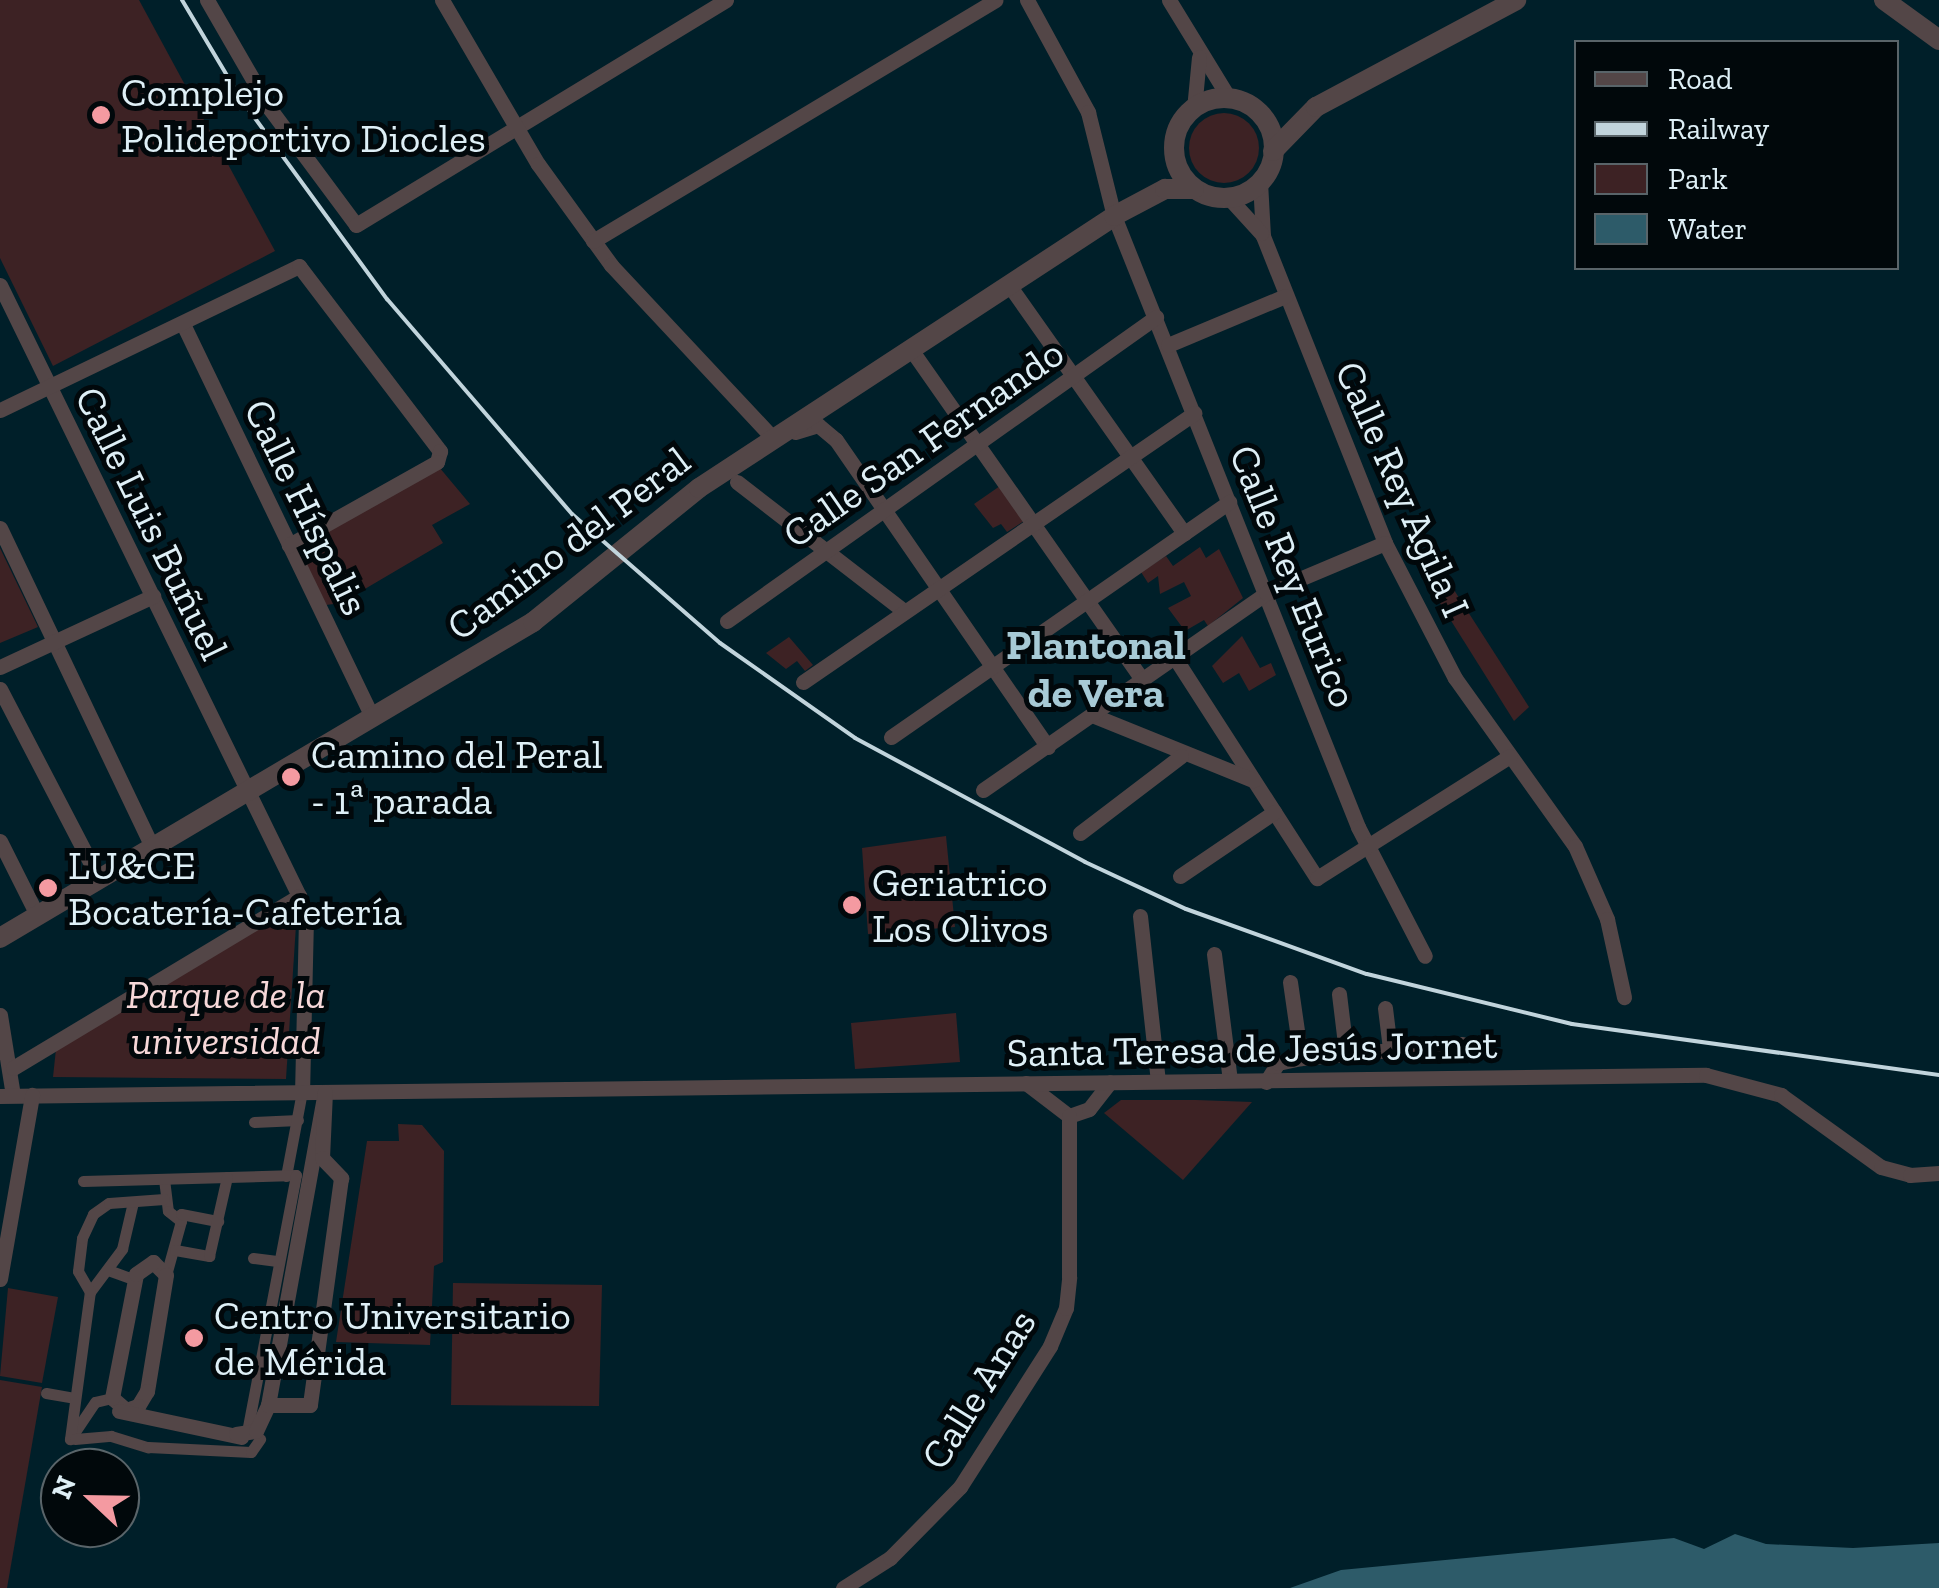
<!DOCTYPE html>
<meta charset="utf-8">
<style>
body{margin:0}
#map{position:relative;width:1939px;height:1588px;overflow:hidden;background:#001f29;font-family:"Zilla Slab",serif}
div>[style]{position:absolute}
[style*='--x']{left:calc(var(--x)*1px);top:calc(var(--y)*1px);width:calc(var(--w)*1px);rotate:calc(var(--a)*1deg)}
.green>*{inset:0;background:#3d2224}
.round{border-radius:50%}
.water>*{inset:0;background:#2d5b69}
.pedestrian>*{height:11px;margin:-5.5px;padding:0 5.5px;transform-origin:5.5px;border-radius:5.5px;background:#534647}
.minor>*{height:15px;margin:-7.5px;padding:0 7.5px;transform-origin:7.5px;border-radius:7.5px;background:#534647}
.tertiary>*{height:20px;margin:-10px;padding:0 10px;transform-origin:10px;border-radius:10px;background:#534647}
.tertiary>.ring{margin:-10px;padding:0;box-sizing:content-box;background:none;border:20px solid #534647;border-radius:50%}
.rail>*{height:4px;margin:-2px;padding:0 2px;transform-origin:2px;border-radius:2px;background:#c1d4dc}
.dots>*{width:28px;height:28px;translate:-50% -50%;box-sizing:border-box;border:5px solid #01080b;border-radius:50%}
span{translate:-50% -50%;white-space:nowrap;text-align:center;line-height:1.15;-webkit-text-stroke:10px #01080b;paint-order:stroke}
.poi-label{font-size:40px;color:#deeff6}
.left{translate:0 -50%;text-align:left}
.street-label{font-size:40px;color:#deeff6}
.park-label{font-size:40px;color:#f7d8d9;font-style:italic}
.neighbourhood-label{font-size:42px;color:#a7cad6;font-weight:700}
.legend{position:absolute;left:1574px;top:40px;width:325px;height:230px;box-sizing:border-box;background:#01080b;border:2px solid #596469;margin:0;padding:12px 18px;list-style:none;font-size:30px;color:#deeff6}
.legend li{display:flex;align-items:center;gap:20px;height:50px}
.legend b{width:50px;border:2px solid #596469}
.north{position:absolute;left:40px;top:1448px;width:100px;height:100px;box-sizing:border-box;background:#01080b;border:2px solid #596469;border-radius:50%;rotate:292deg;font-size:28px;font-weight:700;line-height:40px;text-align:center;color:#deeff6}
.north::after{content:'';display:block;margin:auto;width:35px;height:45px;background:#f49aa1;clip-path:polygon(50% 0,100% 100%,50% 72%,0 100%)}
</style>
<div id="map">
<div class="green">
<i style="clip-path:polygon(0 0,139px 0,275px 251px,53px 366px,0 258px)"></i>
<i class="round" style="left:1189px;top:113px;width:70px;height:70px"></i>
<i style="clip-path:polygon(439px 467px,470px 504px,432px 525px,443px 543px,341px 603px,326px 605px,298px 549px)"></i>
<i style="clip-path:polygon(1000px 486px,1024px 521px,1007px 532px,1001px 524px,993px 528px,974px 504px)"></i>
<i style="clip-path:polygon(1200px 547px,1206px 558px,1219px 549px,1243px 598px,1208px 626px,1204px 620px,1185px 631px,1168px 608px,1191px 596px,1184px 582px,1160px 594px,1158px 576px,1148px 583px,1141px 572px,1166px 556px,1173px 566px)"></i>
<i style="clip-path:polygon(0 548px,38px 627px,0 643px)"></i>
<i style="clip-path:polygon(1445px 576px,1529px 707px,1514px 721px,1428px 584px)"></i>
<i style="clip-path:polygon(1242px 636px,1260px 668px,1271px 663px,1276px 675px,1249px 691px,1239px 673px,1223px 683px,1212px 666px)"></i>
<i style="clip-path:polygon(789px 637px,813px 665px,805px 671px,797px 661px,786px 669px,766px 653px)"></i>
<i style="clip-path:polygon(946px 836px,955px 927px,868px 934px,862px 848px)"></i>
<i style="clip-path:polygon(289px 906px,296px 925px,286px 1079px,53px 1077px,56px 1049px)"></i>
<i style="clip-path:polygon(956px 1013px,960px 1062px,855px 1069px,851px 1023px)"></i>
<i style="clip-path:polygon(1121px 1100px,1196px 1100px,1252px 1102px,1183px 1180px,1104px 1113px)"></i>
<i style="clip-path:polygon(398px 1124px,422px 1125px,444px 1151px,443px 1262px,434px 1266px,430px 1345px,336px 1342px,367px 1141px,399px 1141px)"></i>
<i style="clip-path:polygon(453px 1283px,602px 1285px,599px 1406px,451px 1405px)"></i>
<i style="clip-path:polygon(8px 1288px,58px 1297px,42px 1383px,0 1376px)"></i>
<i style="clip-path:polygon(0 1380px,42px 1387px,7px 1588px,0 1588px)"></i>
</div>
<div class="water">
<i style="clip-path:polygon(1735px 1534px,1766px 1544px,1853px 1548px,1939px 1543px,1939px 1588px,1290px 1588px,1341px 1570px,1674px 1538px,1704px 1549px)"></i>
</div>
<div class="pedestrian">
<i style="--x:254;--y:1122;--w:44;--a:-2.6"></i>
<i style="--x:286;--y:1176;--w:86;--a:-79.3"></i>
<i style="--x:164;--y:1179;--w:32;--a:83"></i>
<i style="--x:168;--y:1211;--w:16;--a:38"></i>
<i style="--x:181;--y:1221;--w:56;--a:105.5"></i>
<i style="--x:83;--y:1181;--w:213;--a:-1.6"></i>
<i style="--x:296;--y:1175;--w:261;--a:100.8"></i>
<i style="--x:181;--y:1221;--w:7;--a:-90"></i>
<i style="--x:181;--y:1214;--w:38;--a:11"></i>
<i style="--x:175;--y:1250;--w:35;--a:10"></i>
<i style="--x:209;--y:1256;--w:81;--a:-77.2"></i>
<i style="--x:253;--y:1258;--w:26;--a:7"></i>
<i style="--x:108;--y:1270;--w:29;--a:20"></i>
<i style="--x:90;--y:1292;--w:54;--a:-53.3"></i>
<i style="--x:122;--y:1249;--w:48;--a:-76.8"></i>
<i style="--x:234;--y:1366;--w:25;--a:7"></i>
<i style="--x:46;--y:1393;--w:27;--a:10"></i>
<i style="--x:112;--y:1398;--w:17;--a:167"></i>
<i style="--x:95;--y:1402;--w:45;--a:124"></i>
<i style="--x:70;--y:1439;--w:148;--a:-82.3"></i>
<i style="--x:90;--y:1292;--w:24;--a:-120"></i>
<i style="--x:78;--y:1271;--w:33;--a:-83"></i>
<i style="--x:82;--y:1238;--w:26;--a:-65"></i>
<i style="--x:93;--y:1214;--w:19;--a:-35"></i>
<i style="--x:109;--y:1203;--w:55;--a:-4.2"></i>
<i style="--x:75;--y:1439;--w:36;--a:-5"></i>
<i style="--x:111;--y:1436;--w:39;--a:17"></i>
<i style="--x:148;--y:1447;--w:103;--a:2.8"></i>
<i style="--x:251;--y:1452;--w:16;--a:-55"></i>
</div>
<div class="minor">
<i style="--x:207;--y:0;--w:126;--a:60"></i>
<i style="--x:270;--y:109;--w:144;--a:53.4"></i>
<i style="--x:356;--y:225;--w:433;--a:-31.3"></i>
<i style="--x:442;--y:0;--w:190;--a:59.7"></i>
<i style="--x:538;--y:164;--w:125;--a:54.1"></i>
<i style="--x:611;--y:265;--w:237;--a:46.9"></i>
<i style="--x:1027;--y:0;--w:128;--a:61.4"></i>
<i style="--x:1088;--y:112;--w:107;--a:76"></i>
<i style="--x:1114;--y:216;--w:658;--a:68.23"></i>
<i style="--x:1358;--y:827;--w:145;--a:62.6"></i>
<i style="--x:1169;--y:0;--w:115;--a:58.5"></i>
<i style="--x:1194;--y:109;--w:52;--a:-84.5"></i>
<i style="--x:1260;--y:182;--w:54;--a:86.8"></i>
<i style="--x:1263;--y:236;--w:330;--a:68.3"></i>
<i style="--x:1385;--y:543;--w:152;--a:62.6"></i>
<i style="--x:1455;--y:678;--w:206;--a:54.5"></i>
<i style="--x:1575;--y:846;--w:80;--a:66.3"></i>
<i style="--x:1607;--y:919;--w:80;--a:77.7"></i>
<i style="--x:1228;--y:197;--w:49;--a:47.5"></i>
<i style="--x:593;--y:241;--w:469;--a:-30.9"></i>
<i style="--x:0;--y:285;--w:680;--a:63.92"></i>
<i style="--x:299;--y:896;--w:23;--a:72"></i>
<i style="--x:306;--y:918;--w:173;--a:91.3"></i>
<i style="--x:1009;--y:285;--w:304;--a:54.8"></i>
<i style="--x:183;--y:324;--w:436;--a:64.3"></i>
<i style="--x:1168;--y:345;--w:127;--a:-22.7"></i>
<i style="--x:910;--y:348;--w:406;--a:55"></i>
<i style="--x:0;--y:410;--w:332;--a:-25.7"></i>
<i style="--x:299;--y:266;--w:233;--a:52.7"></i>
<i style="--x:440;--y:451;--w:11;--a:105"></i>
<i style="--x:437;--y:462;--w:170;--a:150.7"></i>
<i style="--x:795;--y:432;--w:24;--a:-17"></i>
<i style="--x:818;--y:425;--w:23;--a:40"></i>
<i style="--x:836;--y:440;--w:373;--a:55.4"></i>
<i style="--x:737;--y:482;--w:211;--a:37.7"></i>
<i style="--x:0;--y:528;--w:351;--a:64.5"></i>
<i style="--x:727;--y:621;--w:526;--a:-35.32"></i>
<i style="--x:1175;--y:658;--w:262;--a:57.2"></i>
<i style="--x:1317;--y:878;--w:228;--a:-32.3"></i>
<i style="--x:0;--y:667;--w:169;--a:-24.9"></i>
<i style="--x:803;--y:682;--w:475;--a:-34.5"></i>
<i style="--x:0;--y:689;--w:212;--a:62.5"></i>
<i style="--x:1092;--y:715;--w:174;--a:22"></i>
<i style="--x:891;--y:737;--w:412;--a:-34.8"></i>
<i style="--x:983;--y:790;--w:345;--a:-34.8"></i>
<i style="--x:1266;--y:593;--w:129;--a:-22.8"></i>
<i style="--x:1080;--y:833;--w:127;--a:-37.3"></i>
<i style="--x:0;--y:841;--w:83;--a:63.4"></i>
<i style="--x:1180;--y:876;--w:114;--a:-34.2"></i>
<i style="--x:1140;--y:916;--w:166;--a:83.8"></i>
<i style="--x:1214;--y:954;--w:127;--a:82.8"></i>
<i style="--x:1290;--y:982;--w:77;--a:81.8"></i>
<i style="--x:1339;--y:994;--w:58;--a:83.1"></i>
<i style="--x:1385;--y:1008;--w:39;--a:83"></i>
<i style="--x:0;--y:1015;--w:81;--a:80.8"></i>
<i style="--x:13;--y:1068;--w:334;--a:-31"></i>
<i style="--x:1266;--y:1082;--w:22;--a:-58"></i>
<i style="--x:1278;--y:1063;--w:24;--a:-12"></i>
<i style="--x:1301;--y:1058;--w:162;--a:-5"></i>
<i style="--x:1026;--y:1083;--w:54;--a:37.5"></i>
<i style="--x:1069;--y:1116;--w:21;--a:-19"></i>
<i style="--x:1089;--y:1109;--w:34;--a:-52"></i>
<i style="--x:0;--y:1096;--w:1706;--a:-0.71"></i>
<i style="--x:1706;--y:1075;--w:78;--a:14.9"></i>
<i style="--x:1781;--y:1095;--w:123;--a:35.8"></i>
<i style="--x:1881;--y:1167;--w:30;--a:15"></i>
<i style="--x:1910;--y:1175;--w:29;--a:-4"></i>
<i style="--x:153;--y:1262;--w:18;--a:45"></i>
<i style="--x:166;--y:1275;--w:118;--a:99.3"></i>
<i style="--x:147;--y:1391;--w:17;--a:121"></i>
<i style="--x:138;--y:1406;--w:13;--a:162"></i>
<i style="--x:126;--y:1410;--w:18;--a:-139"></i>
<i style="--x:112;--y:1398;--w:126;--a:-79"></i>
<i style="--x:136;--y:1274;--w:21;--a:-35"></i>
<i style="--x:0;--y:1279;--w:187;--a:-80.1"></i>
<i style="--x:119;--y:1411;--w:125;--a:12"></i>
<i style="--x:236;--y:1434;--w:20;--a:-9"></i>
<i style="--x:256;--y:1431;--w:29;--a:-65"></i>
<i style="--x:268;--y:1405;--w:318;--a:-79.7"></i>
<i style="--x:325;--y:1092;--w:66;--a:92.6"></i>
<i style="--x:322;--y:1158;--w:28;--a:46"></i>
<i style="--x:341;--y:1178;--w:229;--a:97.8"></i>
<i style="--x:310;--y:1405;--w:42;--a:180"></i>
<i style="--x:843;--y:1588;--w:56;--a:-32.6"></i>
<i style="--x:890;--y:1558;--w:100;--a:-45.4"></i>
<i style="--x:960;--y:1487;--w:167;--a:-57.4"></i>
<i style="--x:1050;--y:1346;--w:41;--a:-67.2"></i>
<i style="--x:1066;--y:1308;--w:31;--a:-84"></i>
<i style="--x:1069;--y:1277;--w:161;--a:-90"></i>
</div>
<div class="tertiary">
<i style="--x:1884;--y:0;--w:68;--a:36"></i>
<i class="ring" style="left:1174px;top:98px;width:80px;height:80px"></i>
<i style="--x:1273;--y:151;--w:62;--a:-45.7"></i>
<i style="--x:1316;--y:107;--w:227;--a:-28.1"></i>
<i style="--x:0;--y:938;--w:620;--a:-30.66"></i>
<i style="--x:533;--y:622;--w:213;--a:-38.9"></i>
<i style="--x:699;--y:488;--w:496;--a:-33.2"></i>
<i style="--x:1114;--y:216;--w:58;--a:-27.9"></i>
<i style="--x:1165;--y:189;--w:29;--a:0"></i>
</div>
<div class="rail">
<i style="--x:182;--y:0;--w:115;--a:59.2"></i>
<i style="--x:241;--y:99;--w:248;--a:53.9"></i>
<i style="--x:387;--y:299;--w:284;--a:49.3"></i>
<i style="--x:572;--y:514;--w:196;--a:41.1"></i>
<i style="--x:720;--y:643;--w:165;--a:35.1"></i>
<i style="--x:855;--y:738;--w:261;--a:28.3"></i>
<i style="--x:1085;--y:862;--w:111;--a:25"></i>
<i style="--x:1186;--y:909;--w:192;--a:19.8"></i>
<i style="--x:1367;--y:974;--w:211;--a:13.7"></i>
<i style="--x:1572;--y:1024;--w:371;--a:7.9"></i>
</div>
<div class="dots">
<i style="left:101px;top:115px;background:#f49aa1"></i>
<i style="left:291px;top:777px;background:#f49aa1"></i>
<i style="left:48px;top:888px;background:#f49aa1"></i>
<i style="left:852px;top:905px;background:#f49aa1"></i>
<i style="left:194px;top:1338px;background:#f49aa1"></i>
</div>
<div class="poi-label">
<span class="left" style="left:121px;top:115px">Complejo<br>Polideportivo Diocles</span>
<span class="left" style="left:311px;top:777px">Camino del Peral<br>- 1ª parada</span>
<span class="left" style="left:68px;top:888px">LU&amp;CE<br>Bocatería-Cafetería</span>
<span class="left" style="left:872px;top:905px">Geriatrico<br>Los Olivos</span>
<span class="left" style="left:214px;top:1338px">Centro Universitario<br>de Mérida</span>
</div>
<div class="street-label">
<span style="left:923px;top:443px;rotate:-35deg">Calle San Fernando</span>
<span style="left:1403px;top:489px;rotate:66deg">Calle Rey Agila I</span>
<span style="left:307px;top:507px;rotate:64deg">Calle Híspalis</span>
<span style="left:152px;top:523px;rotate:64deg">Calle Luis Buñuel</span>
<span style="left:568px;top:543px;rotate:-37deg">Camino del Peral</span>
<span style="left:1294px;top:576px;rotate:68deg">Calle Rey Eurico</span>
<span style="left:1252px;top:1048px;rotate:-1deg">Santa Teresa de Jesús Jornet</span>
<span style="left:978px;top:1389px;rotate:-58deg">Calle Anas</span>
</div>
<div class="park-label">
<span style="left:226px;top:1017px">Parque de la<br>universidad</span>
</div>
<div class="neighbourhood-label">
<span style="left:1096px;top:669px">Plantonal<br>de Vera</span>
</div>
<ul class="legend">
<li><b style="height:12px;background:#534647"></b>Road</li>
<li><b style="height:12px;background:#c1d4dc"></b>Railway</li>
<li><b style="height:28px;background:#3d2224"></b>Park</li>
<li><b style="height:28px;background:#2d5b69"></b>Water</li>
</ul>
<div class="north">N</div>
</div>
